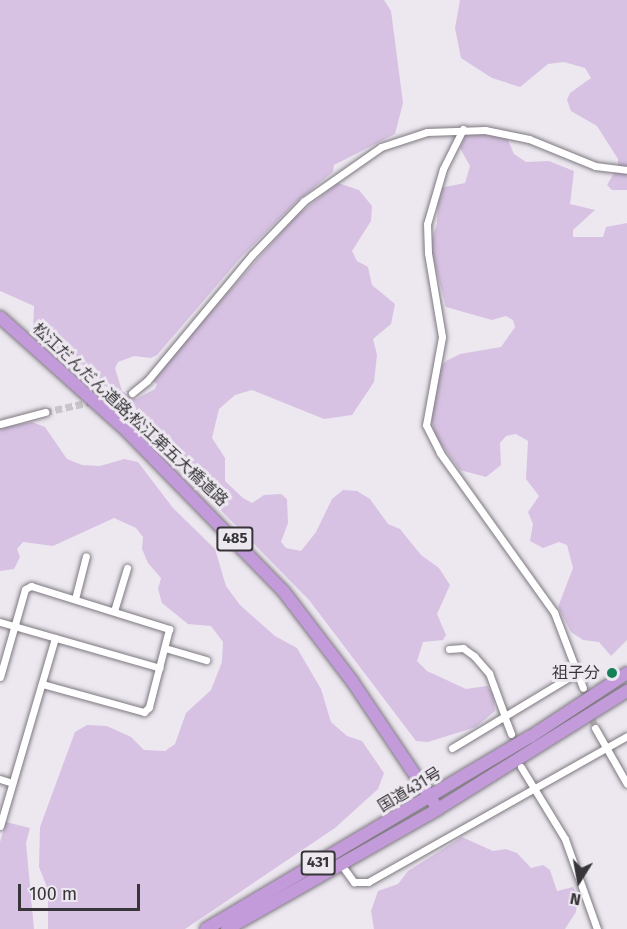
<!DOCTYPE html>
<meta charset="utf-8">
<style>
body{margin:0}
#map{position:relative;width:627px;height:929px;overflow:hidden;background:#ede8f0;font-family:"Fira Sans","Noto Sans JP",sans-serif}
div>[style]{position:absolute}
[style*='--x']{left:calc(var(--x)*1px);top:calc(var(--y)*1px);width:calc(var(--w)*1px);rotate:calc(var(--a)*1deg)}
.green>*{inset:0;background:#d7c2e3}
.street-tunnel>*{height:7px;margin-top:-3.5px;transform-origin:0;background:repeating-linear-gradient(90deg,#c9c4cb 0 7px,transparent 0 10.5px)}
.roads{filter:drop-shadow(0 0 2px #7d787f) drop-shadow(0 0 2px #7d787f)}
.street>*{height:7px;margin:-3.5px;padding:0 3.5px;transform-origin:3.5px;border-radius:3.5px;background:#fff}
.highway>*{height:12px;margin:-6px;padding:0 6px;transform-origin:6px;border-radius:6px;background:#c49bda}
.dots>*{width:16px;height:16px;translate:-50% -50%;box-sizing:border-box;border:3px solid #ede8f0;border-radius:50%}
span{translate:-50% -50%;white-space:nowrap;text-align:center;line-height:1.15;-webkit-text-stroke:6px #ede8f0;paint-order:stroke}
.shield-label span{padding:2px 4px;background:#ede8f0;border:2px solid;border-radius:4px;-webkit-text-stroke-width:0}
.shield-label{font-size:15px;color:#373538;font-weight:700}
.street-label{font-size:16px;color:#373538}
.poi-label{font-size:16px;color:#373538}
.right{translate:-100% -50%;text-align:right}
.north{position:absolute;left:549px;top:851px;width:60px;height:60px;-webkit-text-stroke:4px #ede8f0;paint-order:stroke;rotate:191deg;font-size:16px;font-weight:700;line-height:24px;text-align:center;color:#373538}
.north::after{content:'';display:block;margin:auto;width:21px;height:27px;background:#373538;clip-path:polygon(50% 0,100% 100%,50% 72%,0 100%)}
.scale{position:absolute;left:18px;top:884px;width:122px;height:27px;box-sizing:border-box;border:3px solid #373538;border-top:0;padding-left:8px;font-size:18px;line-height:21px;white-space:nowrap;color:#373538;-webkit-text-stroke:4px #ede8f0;paint-order:stroke}
</style>
<div id="map">
<div class="green">
<i style="clip-path:polygon(0 0,384px 0,391px 11px,403px 103px,395px 134px,334px 165px,333px 172px,296px 202px,242px 256px,157px 355px,151px 358px,134px 356px,118px 362px,115px 368px,122px 391px,136px 399px,155px 389px,157px 384px,153px 381px,159px 370px,296px 216px,338px 183px,359px 190px,372px 206px,371px 221px,352px 251px,357px 261px,368px 267px,372px 285px,395px 304px,391px 324px,373px 339px,377px 355px,374px 382px,352px 415px,324px 419px,252px 390px,235px 395px,219px 409px,212px 438px,225px 458px,225px 481px,243px 498px,252px 503px,264px 495px,281px 494px,287px 499px,288px 523px,281px 542px,286px 548px,301px 551px,316px 532px,332px 499px,343px 490px,357px 491px,370px 499px,388px 524px,400px 529px,421px 555px,439px 568px,450px 585px,437px 614px,446px 635px,443px 640px,423px 642px,417px 661px,427px 671px,466px 689px,487px 686px,493px 694px,495px 711px,476px 727px,428px 742px,416px 741px,309px 600px,146px 434px,113px 407px,91px 382px,48px 350px,33px 332px,34px 306px,0 291px)"></i>
<i style="clip-path:polygon(460px 0,627px 0,627px 190px,612px 190px,607px 185px,618px 166px,618px 159px,597px 126px,571px 111px,567px 100px,570px 93px,591px 78px,585px 68px,564px 62px,548px 64px,520px 87px,492px 78px,461px 58px,455px 28px)"></i>
<i style="clip-path:polygon(474px 128px,504px 131px,514px 154px,526px 162px,549px 161px,574px 171px,570px 204px,595px 210px,573px 230px,573px 237px,603px 237px,606px 227px,627px 223px,627px 640px,611px 656px,599px 642px,583px 640px,571px 632px,558px 607px,573px 568px,567px 545px,559px 542px,543px 548px,530px 541px,533px 524px,528px 512px,539px 496px,526px 479px,528px 441px,516px 434px,506px 436px,500px 443px,501px 465px,486px 477px,460px 470px,435px 436px,431px 416px,438px 370px,446px 361px,460px 354px,501px 347px,515px 327px,513px 320px,506px 316px,492px 320px,446px 307px,430px 246px,437px 223px,438px 193px,440px 188px,465px 183px,470px 166px,460px 148px,466px 134px)"></i>
<i style="clip-path:polygon(32px 422px,45px 427px,67px 459px,82px 465px,100px 466px,124px 459px,138px 462px,173px 508px,215px 549px,226px 586px,240px 605px,275px 636px,297px 648px,321px 689px,331px 722px,347px 736px,362px 741px,384px 773px,378px 789px,335px 828px,185px 929px,48px 929px,48px 890px,39px 867px,40px 827px,75px 732px,87px 725px,107px 726px,131px 737px,144px 750px,165px 751px,175px 744px,186px 713px,211px 690px,222px 662px,223px 642px,211px 626px,188px 624px,162px 603px,158px 589px,161px 578px,148px 563px,142px 549px,143px 537px,136px 528px,114px 518px,53px 546px,23px 542px,17px 549px,20px 557px,14px 569px,0 571px,0 428px)"></i>
<i style="clip-path:polygon(6px 822px,30px 828px,26px 843px,34px 929px,0 929px,0 842px)"></i>
<i style="clip-path:polygon(462px 837px,493px 851px,506px 849px,517px 853px,531px 868px,543px 865px,550px 870px,557px 891px,573px 887px,578px 896px,576px 912px,565px 929px,374px 929px,371px 911px,378px 891px,398px 884px,408px 871px)"></i>
</div>
<div class="street-tunnel">
<i style="--x:45;--y:412;--w:89;--a:-12.3"></i>
<i style="--x:583;--y:688;--w:42;--a:73.3"></i>
</div>
<div class="roads">
<div class="street">
<i style="--x:463;--y:129;--w:45;--a:116.6"></i>
<i style="--x:443;--y:169;--w:57;--a:106.2"></i>
<i style="--x:427;--y:224;--w:29;--a:88"></i>
<i style="--x:428;--y:253;--w:85;--a:80.5"></i>
<i style="--x:442;--y:337;--w:89;--a:100.3"></i>
<i style="--x:426;--y:425;--w:31;--a:63"></i>
<i style="--x:440;--y:453;--w:196;--a:54.4"></i>
<i style="--x:554;--y:612;--w:81;--a:69.1"></i>
<i style="--x:132;--y:393;--w:19;--a:-39"></i>
<i style="--x:147;--y:381;--w:164;--a:-50.2"></i>
<i style="--x:252;--y:255;--w:75;--a:-46.1"></i>
<i style="--x:304;--y:201;--w:94;--a:-35"></i>
<i style="--x:381;--y:147;--w:48;--a:-18.1"></i>
<i style="--x:427;--y:132;--w:58;--a:-2"></i>
<i style="--x:485;--y:130;--w:45;--a:11.6"></i>
<i style="--x:529;--y:139;--w:71;--a:22.2"></i>
<i style="--x:595;--y:166;--w:32;--a:7"></i>
<i style="--x:0;--y:424;--w:47;--a:-14.9"></i>
<i style="--x:75;--y:599;--w:44;--a:-75.7"></i>
<i style="--x:114;--y:611;--w:45;--a:-73.2"></i>
<i style="--x:0;--y:622;--w:166;--a:16"></i>
<i style="--x:165;--y:648;--w:43;--a:16.3"></i>
<i style="--x:449;--y:649;--w:14;--a:-4"></i>
<i style="--x:463;--y:648;--w:14;--a:36"></i>
<i style="--x:474;--y:656;--w:23;--a:49"></i>
<i style="--x:489;--y:673;--w:44;--a:69.9"></i>
<i style="--x:0;--y:677;--w:91;--a:-74.1"></i>
<i style="--x:25;--y:589;--w:7;--a:-27"></i>
<i style="--x:31;--y:586;--w:145;--a:17.3"></i>
<i style="--x:169;--y:629;--w:81;--a:104.4"></i>
<i style="--x:149;--y:707;--w:7;--a:135"></i>
<i style="--x:144;--y:712;--w:106;--a:-164.6"></i>
<i style="--x:505;--y:718;--w:17;--a:69"></i>
<i style="--x:595;--y:728;--w:64;--a:60.3"></i>
<i style="--x:452;--y:748;--w:147;--a:-31.1"></i>
<i style="--x:521;--y:767;--w:84;--a:58.6"></i>
<i style="--x:565;--y:839;--w:96;--a:70.4"></i>
<i style="--x:0;--y:779;--w:13;--a:18"></i>
<i style="--x:0;--y:826;--w:196;--a:-73.7"></i>
<i style="--x:340;--y:863;--w:24;--a:54"></i>
<i style="--x:354;--y:882;--w:14;--a:0"></i>
<i style="--x:368;--y:882;--w:297;--a:-29.4"></i>
</div>
<div class="highway">
<i style="--x:0;--y:317;--w:172;--a:41.9"></i>
<i style="--x:128;--y:432;--w:223;--a:45.7"></i>
<i style="--x:284;--y:592;--w:112;--a:52.6"></i>
<i style="--x:352;--y:681;--w:154;--a:56.1"></i>
<i style="--x:206;--y:929;--w:377;--a:-30.7"></i>
<i style="--x:530;--y:737;--w:116;--a:-33.4"></i>
<i style="--x:227;--y:929;--w:243;--a:-29.6"></i>
<i style="--x:438;--y:809;--w:223;--a:-32"></i>
</div>
</div>
<div class="dots">
<i style="left:612px;top:673px;background:#16805b"></i>
</div>
<div class="shield-label">
<span style="left:235px;top:539px">485</span>
<span style="left:318px;top:863px">431</span>
</div>
<div class="street-label">
<span style="left:130px;top:415px;rotate:43deg">松江だんだん道路;松江第五大橋道路</span>
<span style="left:410px;top:790px;rotate:-31deg">国道431号</span>
</div>
<div class="poi-label">
<span class="right" style="left:600px;top:673px">祖子分</span>
</div>
<div class="north">N</div>
<div class="scale">100 m</div>
</div>
